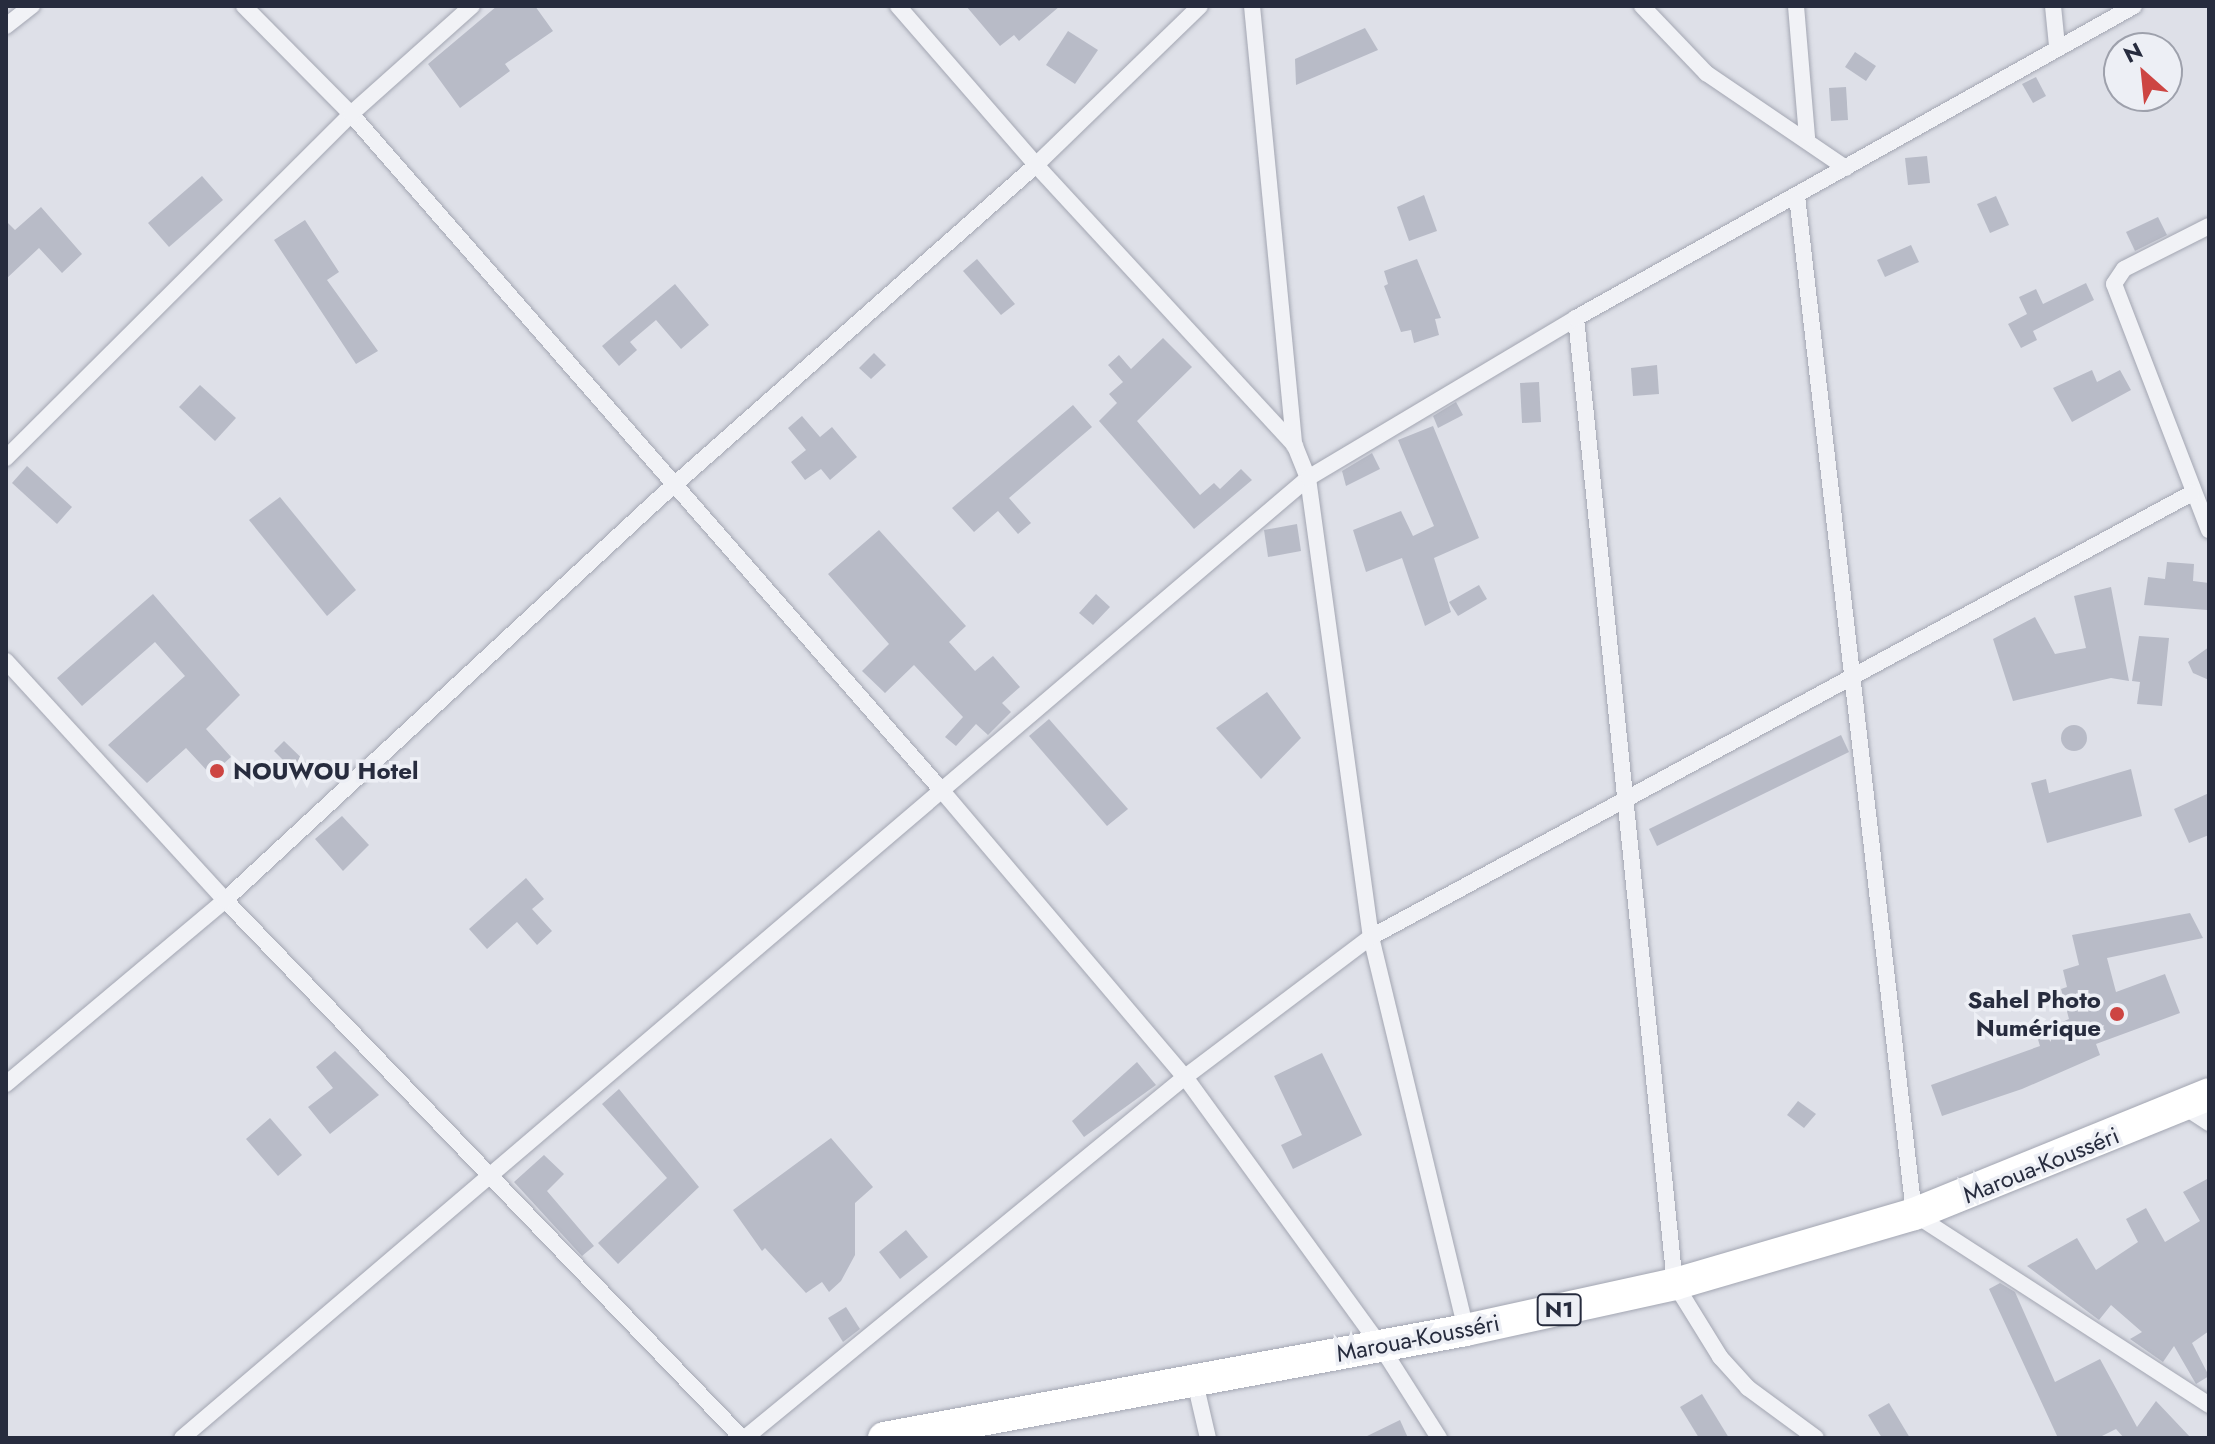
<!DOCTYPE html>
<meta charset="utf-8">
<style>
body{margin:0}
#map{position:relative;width:2215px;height:1444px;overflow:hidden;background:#dee0e8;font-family:Jost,sans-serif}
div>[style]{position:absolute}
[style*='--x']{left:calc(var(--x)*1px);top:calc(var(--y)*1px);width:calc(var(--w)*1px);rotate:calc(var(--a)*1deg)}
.building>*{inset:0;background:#b8bbc7}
.round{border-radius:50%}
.roads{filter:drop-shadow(0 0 2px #a3a6b2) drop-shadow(0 0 2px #a3a6b2)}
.street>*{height:16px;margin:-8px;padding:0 8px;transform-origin:8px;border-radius:8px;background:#f1f2f6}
.highway>*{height:32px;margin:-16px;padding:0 16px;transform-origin:16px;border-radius:16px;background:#fff}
.dots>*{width:22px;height:22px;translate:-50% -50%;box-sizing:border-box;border:4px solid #edeff5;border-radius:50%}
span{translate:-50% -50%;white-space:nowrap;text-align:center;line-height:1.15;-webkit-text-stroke:7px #edeff5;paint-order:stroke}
.shield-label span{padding:2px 6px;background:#edeff5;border:2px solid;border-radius:6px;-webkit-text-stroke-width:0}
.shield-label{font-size:22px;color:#272c3e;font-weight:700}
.poi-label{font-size:24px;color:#272c3e;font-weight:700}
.left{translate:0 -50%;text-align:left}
.right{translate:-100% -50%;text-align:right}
.street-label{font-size:24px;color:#272c3e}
.frame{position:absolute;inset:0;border:8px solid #272c3e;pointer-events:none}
.north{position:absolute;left:2103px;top:32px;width:80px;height:80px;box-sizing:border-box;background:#edeff5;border:2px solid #9ea1ac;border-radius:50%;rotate:333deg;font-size:22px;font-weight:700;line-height:32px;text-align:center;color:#272c3e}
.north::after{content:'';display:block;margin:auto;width:28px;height:36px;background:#cd4542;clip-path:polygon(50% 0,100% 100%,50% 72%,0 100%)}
</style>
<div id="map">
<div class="building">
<i style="clip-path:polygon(497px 6px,535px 6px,553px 31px,505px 64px,510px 71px,460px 108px,428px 64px)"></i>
<i style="clip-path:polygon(966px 6px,1060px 6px,1019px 41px,1014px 35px,1000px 46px)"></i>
<i style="clip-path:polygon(1365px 28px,1378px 50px,1296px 85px,1295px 59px)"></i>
<i style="clip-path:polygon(1068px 31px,1098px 50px,1075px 84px,1046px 65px)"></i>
<i style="clip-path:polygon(1855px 52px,1876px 66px,1866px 81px,1845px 67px)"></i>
<i style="clip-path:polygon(2036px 77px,2046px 96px,2033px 103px,2022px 84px)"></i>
<i style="clip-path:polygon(1846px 87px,1848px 120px,1831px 121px,1829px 88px)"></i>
<i style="clip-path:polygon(1927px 156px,1930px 183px,1908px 185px,1905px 158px)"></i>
<i style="clip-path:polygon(202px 176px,223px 200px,169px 247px,148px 223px)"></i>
<i style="clip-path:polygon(1424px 195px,1437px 231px,1409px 241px,1397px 207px)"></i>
<i style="clip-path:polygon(1996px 196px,2009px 225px,1990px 233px,1977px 204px)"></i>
<i style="clip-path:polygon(41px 207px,82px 254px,62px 273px,39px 248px,6px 279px,6px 221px,15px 230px)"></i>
<i style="clip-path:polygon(2158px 217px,2167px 235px,2135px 251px,2126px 232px)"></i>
<i style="clip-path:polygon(305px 220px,339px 272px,327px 280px,378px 351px,356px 364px,274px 240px)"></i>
<i style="clip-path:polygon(1911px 245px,1919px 262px,1885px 277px,1877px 260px)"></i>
<i style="clip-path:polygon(977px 259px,1015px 304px,1001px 315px,963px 271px)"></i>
<i style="clip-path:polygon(1417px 259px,1441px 318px,1435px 319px,1439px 335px,1414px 343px,1411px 330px,1401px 332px,1384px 286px,1388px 284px,1384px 271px)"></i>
<i style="clip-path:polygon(2086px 283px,2094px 300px,2033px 331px,2037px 340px,2021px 348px,2008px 324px,2027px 314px,2019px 297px,2036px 289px,2043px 304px)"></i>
<i style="clip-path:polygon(675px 284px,709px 325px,681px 349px,656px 320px,630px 342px,637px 350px,619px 366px,602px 346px)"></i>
<i style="clip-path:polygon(1163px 338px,1192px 367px,1137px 421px,1200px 495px,1214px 483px,1220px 489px,1241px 469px,1252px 480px,1194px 529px,1099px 421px,1117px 403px,1109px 394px,1123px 382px,1108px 365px,1119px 355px,1131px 369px)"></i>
<i style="clip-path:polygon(874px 353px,886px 365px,871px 379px,859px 368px)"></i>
<i style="clip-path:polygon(1657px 365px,1659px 394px,1633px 396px,1631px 368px)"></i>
<i style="clip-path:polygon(2092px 370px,2097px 382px,2120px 370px,2131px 390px,2072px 422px,2053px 388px)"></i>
<i style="clip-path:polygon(1539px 382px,1541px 422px,1522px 423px,1520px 383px)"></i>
<i style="clip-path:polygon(200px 385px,236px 418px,215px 441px,179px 407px)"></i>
<i style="clip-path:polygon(1456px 402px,1463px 415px,1438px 428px,1433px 416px)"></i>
<i style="clip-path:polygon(1073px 405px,1092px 427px,1009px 498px,1031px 523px,1018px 534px,998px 511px,974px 532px,952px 508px)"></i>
<i style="clip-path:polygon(802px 416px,820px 437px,832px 427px,857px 457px,830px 480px,821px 469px,805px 480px,791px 462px,806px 450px,788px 428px)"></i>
<i style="clip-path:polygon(1433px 426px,1479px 538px,1434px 558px,1451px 612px,1425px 626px,1402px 558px,1366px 572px,1353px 530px,1401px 511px,1413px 536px,1434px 526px,1398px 440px)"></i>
<i style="clip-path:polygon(1372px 453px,1380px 469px,1346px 486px,1342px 471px)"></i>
<i style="clip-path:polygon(27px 466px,72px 507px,57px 524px,12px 483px)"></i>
<i style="clip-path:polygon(280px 497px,356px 590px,327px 616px,249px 520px)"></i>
<i style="clip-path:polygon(1297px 524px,1301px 551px,1268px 557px,1264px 530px)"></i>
<i style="clip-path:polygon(879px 530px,966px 626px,949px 642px,975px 671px,993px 656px,1020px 687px,1002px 703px,1011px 712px,988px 735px,976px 724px,956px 746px,945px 737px,963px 717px,914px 665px,885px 693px,862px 671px,889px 644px,828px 574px)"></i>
<i style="clip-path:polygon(2167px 562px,2194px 564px,2193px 581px,2209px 583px,2207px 610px,2144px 605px,2148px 577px,2165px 579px)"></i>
<i style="clip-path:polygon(1479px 585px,1487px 599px,1458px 616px,1449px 602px)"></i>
<i style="clip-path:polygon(2111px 587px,2129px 681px,2111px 678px,2013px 701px,1993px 639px,2035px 617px,2055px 654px,2086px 648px,2074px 596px)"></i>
<i style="clip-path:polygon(153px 594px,240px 695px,206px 729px,231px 757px,211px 775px,186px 748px,147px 783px,108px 745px,185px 676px,155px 642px,82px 706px,57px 678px)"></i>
<i style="clip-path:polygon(1096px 594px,1110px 607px,1093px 625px,1079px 613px)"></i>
<i style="clip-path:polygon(2139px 636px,2169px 638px,2162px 706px,2137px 704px,2140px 682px,2132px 681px)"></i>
<i style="clip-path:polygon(2209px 647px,2209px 680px,2193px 673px,2188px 662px)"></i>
<i style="clip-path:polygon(1267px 692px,1301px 738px,1261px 779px,1216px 728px)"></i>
<i style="clip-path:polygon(1049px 719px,1128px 809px,1107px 826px,1029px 736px)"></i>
<i class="round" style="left:2061px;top:725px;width:26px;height:26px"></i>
<i style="clip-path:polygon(1841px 735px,1849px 752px,1657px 846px,1649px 829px)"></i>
<i style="clip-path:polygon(284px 741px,316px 772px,306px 783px,274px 751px)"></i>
<i style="clip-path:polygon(2131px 769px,2142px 816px,2047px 843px,2031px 783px,2046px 779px,2049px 793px)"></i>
<i style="clip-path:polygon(2209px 793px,2209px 835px,2189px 843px,2174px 809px)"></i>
<i style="clip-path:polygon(342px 816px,369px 845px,343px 871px,315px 839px)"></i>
<i style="clip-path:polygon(526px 878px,544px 899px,532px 909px,552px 931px,537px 945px,517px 922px,487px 949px,469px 929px)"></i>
<i style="clip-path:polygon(2190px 913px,2203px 938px,2107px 958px,2116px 992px,2165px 974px,2180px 1013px,2096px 1044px,2100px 1055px,2022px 1089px,1942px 1116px,1931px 1085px,2040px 1046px,2036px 1033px,2069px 1019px,2061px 989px,2067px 987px,2063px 970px,2079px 965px,2072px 935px)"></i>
<i style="clip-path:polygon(335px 1051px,379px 1095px,330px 1134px,308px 1107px,333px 1088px,316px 1067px)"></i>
<i style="clip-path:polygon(1322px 1053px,1362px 1135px,1293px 1169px,1281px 1145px,1302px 1135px,1274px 1076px)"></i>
<i style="clip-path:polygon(1137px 1062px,1156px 1085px,1084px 1137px,1072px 1121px)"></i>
<i style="clip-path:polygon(619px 1089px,699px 1187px,618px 1264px,598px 1243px,667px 1178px,602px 1104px)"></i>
<i style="clip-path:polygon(1798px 1101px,1816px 1114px,1804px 1128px,1787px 1115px)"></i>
<i style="clip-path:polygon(270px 1118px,302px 1155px,278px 1176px,246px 1139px)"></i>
<i style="clip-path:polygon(831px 1138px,873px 1187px,855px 1203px,855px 1255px,841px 1281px,829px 1292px,822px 1282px,806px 1293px,765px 1248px,762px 1251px,733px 1210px)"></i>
<i style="clip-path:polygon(544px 1155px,564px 1174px,547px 1191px,594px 1246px,582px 1256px,514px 1182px)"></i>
<i style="clip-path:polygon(2209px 1178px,2209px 1331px,2192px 1343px,2209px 1376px,2196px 1384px,2174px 1346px,2163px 1362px,2130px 1339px,2142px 1332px,2111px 1305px,2099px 1320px,2027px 1266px,2077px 1238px,2096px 1270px,2138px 1242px,2126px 1219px,2146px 1208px,2165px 1242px,2200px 1221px,2183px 1192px)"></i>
<i style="clip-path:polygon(906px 1230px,928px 1257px,900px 1279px,879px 1252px)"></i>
<i style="clip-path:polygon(2000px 1283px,2015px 1292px,2055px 1382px,2100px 1359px,2137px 1427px,2156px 1401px,2191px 1438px,2124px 1438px,2116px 1429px,2098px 1438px,2058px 1438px,1989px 1289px)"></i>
<i style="clip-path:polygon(846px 1307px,860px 1329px,843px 1342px,828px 1318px)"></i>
<i style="clip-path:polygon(1702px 1394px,1729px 1438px,1699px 1438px,1680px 1407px)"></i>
<i style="clip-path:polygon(1889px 1403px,1910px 1438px,1882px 1438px,1868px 1415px)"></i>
<i style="clip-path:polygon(1400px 1420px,1408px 1438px,1363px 1438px)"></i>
</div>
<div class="roads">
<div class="street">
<i style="--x:244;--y:6;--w:152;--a:45.3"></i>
<i style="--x:351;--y:114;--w:900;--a:48.87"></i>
<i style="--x:943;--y:792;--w:374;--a:49.7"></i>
<i style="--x:1185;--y:1077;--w:331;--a:54"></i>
<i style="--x:1380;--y:1345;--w:110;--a:57.6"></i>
<i style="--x:898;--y:6;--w:211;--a:49"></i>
<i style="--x:1036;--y:165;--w:382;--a:47.3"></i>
<i style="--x:1295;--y:446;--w:35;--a:68"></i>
<i style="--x:1308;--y:478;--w:463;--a:82.2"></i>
<i style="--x:1371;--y:937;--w:404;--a:76.4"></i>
<i style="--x:1252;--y:6;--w:442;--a:84.5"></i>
<i style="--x:1642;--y:6;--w:93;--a:46.3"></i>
<i style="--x:1706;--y:73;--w:169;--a:34.2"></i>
<i style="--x:1796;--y:6;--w:132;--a:85.2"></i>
<i style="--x:2053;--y:6;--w:40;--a:84.3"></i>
<i style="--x:6;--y:26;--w:33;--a:-38"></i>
<i style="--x:1797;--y:196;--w:1025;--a:83.44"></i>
<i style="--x:1914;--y:1214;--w:351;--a:32.9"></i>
<i style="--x:2209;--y:226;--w:95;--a:153.2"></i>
<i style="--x:2124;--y:269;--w:18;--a:124"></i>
<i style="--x:2114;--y:284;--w:264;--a:68.9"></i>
<i style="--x:1576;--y:318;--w:971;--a:84.15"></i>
<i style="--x:1675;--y:1284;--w:86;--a:58.3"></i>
<i style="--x:1720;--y:1357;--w:42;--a:47.9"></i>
<i style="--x:1748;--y:1388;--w:84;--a:36.3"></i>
<i style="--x:6;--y:458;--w:487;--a:-44.9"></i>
<i style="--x:351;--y:114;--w:162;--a:-41.8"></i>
<i style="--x:6;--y:661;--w:324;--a:47.5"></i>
<i style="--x:225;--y:900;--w:746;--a:46.14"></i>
<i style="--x:6;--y:1084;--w:286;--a:-40"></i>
<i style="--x:225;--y:900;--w:587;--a:-42.79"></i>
<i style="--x:656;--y:501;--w:507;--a:-41.48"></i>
<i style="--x:1036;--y:165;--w:228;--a:-44.1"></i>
<i style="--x:2183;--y:1106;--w:31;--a:33"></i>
<i style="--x:1194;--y:1378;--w:62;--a:76.9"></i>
<i style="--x:182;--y:1438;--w:1480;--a:-40.45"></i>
<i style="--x:1308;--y:478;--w:312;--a:-30.8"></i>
<i style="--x:1576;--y:318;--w:639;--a:-29.21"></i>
<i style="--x:745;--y:1438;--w:569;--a:-39.37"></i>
<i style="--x:1185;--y:1077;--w:233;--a:-37"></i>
<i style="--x:1371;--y:937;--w:933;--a:-28.4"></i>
</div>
<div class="highway">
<i style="--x:884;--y:1438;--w:592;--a:-10.51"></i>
<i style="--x:1466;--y:1330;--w:214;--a:-12.4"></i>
<i style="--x:1675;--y:1284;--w:249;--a:-16.3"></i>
<i style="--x:1914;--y:1214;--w:318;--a:-22.1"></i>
</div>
</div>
<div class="dots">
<i style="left:217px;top:771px;background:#cd4542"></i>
<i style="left:2117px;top:1014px;background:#cd4542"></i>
</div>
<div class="shield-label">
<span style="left:1559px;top:1310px">N1</span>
</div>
<div class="poi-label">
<span class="left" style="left:233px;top:771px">NOUWOU Hotel</span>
<span class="right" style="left:2101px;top:1014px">Sahel Photo<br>Numérique</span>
</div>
<div class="street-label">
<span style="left:2041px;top:1165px;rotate:-22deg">Maroua-Kousséri</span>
<span style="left:1418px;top:1338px;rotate:-11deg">Maroua-Kousséri</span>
</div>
<div class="frame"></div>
<div class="north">N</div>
</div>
